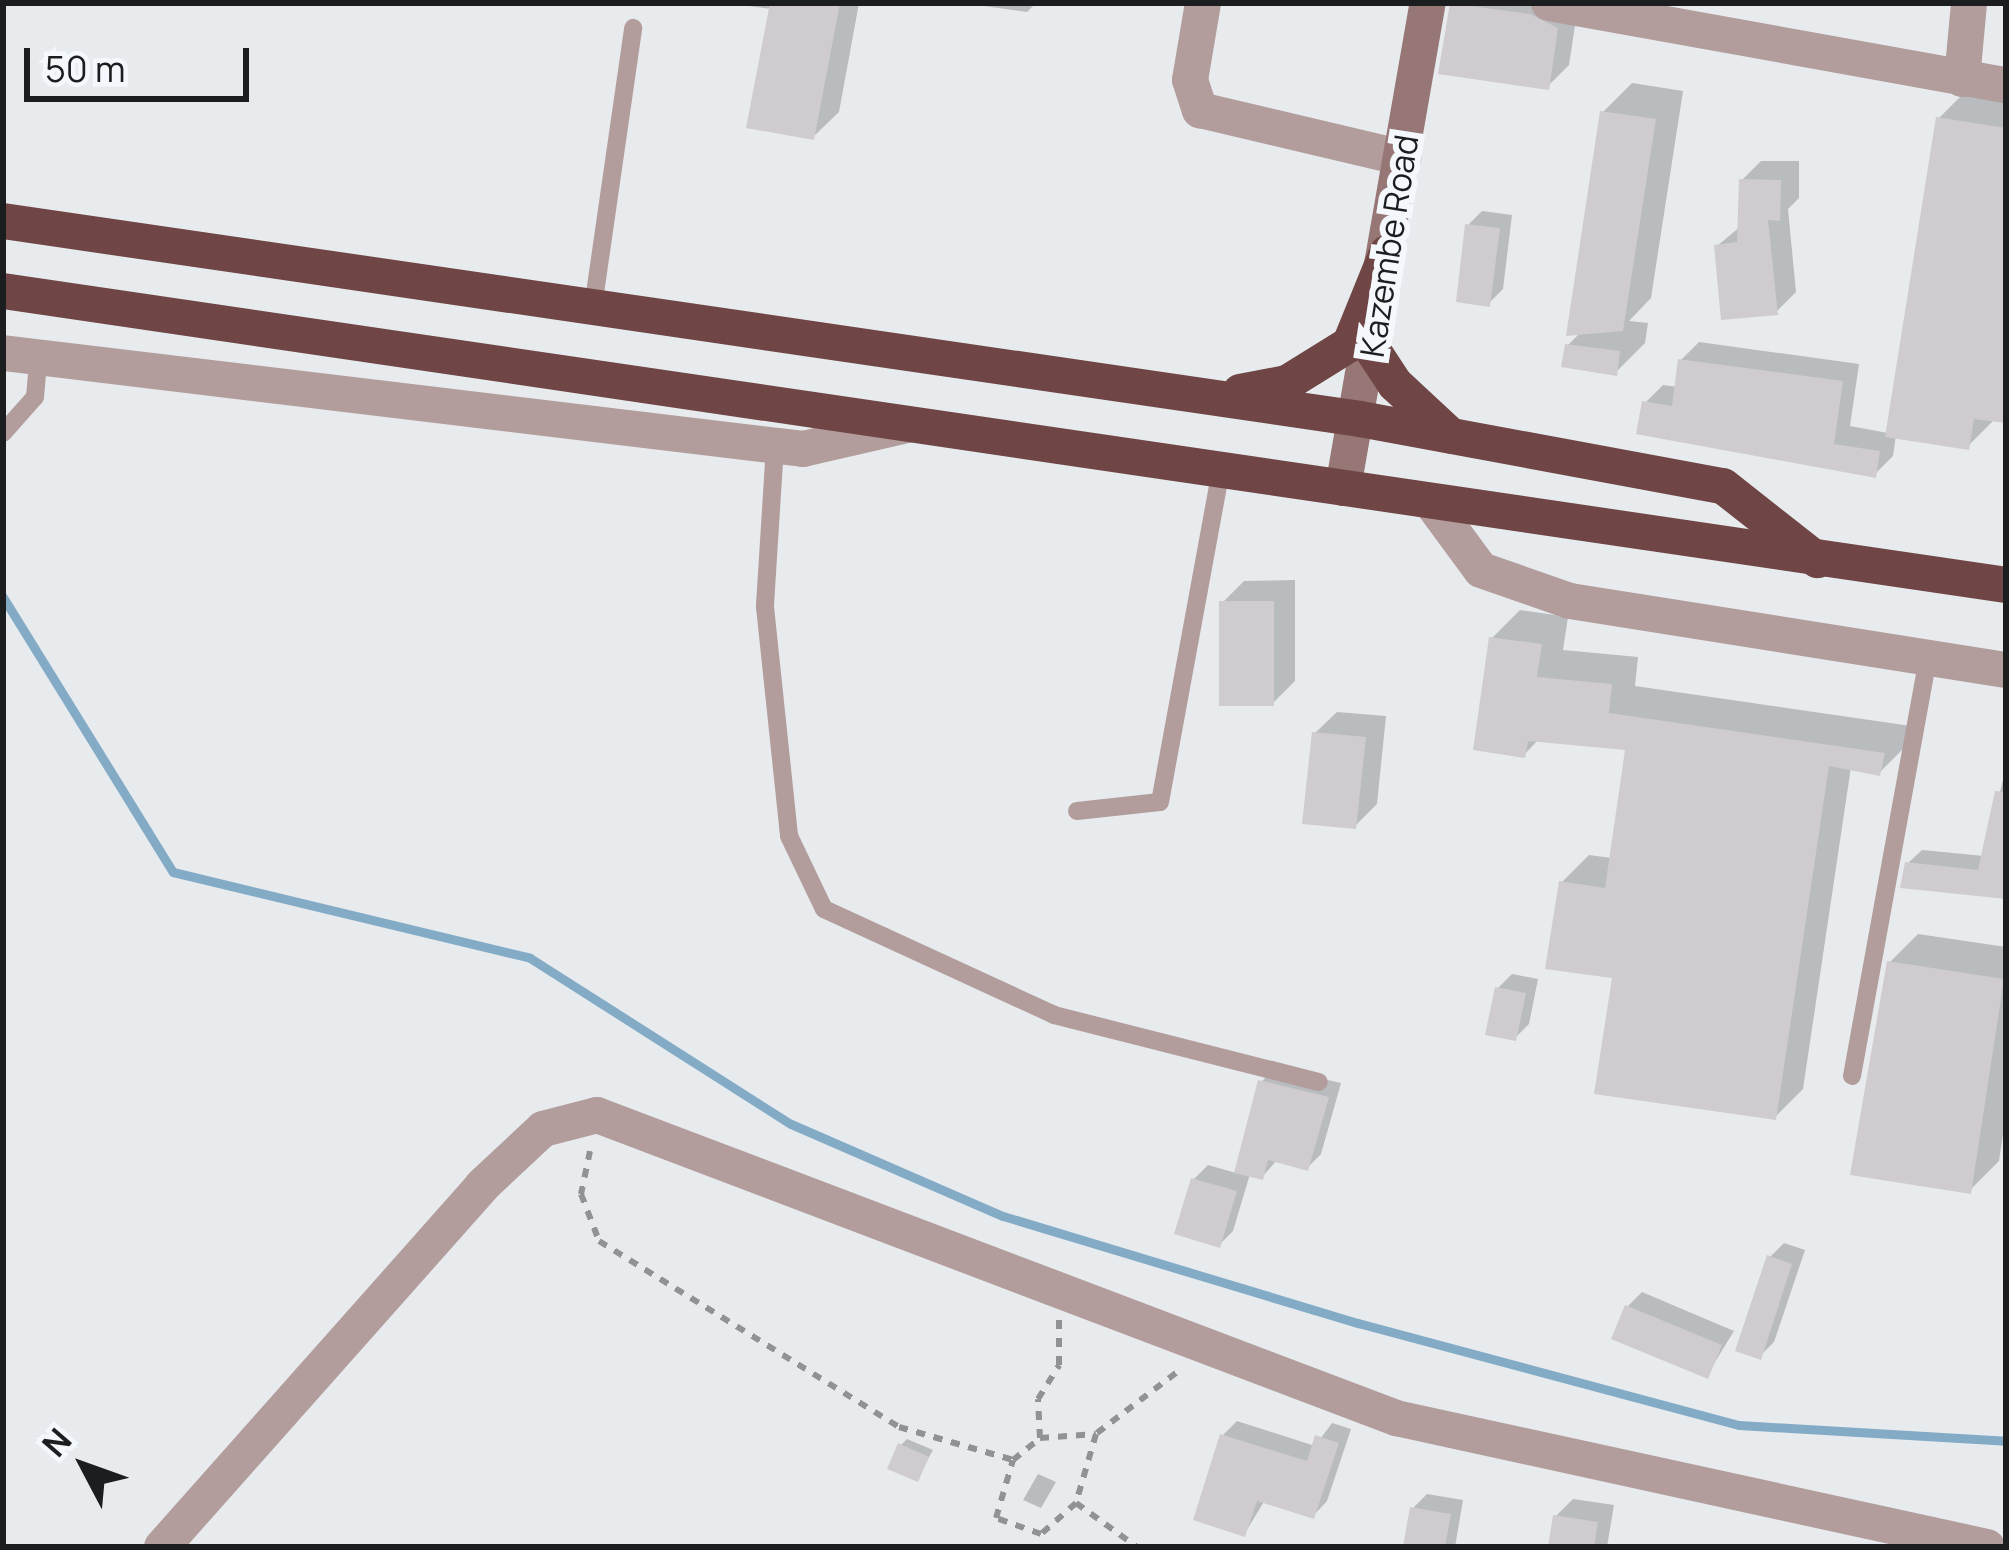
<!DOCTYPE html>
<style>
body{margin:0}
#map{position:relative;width:2009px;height:1550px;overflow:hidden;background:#e7ebee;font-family:Manrope,sans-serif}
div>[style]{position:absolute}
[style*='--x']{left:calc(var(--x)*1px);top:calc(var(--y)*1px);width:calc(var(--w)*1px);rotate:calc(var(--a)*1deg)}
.shadow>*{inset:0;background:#0003}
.stream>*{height:9px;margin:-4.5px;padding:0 4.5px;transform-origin:4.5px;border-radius:4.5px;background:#84abc6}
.building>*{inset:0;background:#cfcbcf}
.path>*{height:6px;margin-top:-3px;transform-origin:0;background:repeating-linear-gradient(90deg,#909396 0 9px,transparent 0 18px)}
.lane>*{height:18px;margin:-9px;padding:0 9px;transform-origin:9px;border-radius:9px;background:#b29d9c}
.street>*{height:36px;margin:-18px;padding:0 18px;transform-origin:18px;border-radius:18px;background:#b29d9c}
.secondary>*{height:36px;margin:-18px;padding:0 18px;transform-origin:18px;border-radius:18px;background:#967776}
.highway>*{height:36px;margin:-18px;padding:0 18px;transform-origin:18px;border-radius:18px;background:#6f4645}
span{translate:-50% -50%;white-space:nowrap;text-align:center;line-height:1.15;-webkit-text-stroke:12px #f4f8fc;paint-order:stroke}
.street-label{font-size:33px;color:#1b1d1e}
.frame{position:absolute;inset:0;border:6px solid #1b1d1e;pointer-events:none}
.north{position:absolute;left:24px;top:1406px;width:120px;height:120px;-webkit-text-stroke:9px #f4f8fc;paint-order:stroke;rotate:311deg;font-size:33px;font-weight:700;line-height:48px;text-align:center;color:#1b1d1e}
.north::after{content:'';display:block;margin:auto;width:42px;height:54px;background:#1b1d1e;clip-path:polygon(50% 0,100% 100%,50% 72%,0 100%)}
.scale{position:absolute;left:24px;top:48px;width:225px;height:54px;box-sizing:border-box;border:6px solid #1b1d1e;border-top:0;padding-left:15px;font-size:36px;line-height:42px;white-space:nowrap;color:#1b1d1e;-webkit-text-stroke:9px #f4f8fc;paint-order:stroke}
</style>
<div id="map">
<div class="shadow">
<i style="clip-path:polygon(727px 3px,859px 3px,839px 112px,813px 137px,772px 9px)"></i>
<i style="clip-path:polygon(963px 3px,1036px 3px,1027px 12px)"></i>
<i style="clip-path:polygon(1453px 3px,1578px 6px,1569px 65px,1547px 87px,1442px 71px)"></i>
<i style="clip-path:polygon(1632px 83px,1683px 91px,1651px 298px,1629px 321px,1648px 323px,1645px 343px,1616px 372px,1568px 345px,1581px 332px,1603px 112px)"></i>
<i style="clip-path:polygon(1968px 89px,2006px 95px,2006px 421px,1995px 419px,1968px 446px,1896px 435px,1893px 456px,1875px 474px,1645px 403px,1663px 385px,1678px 387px,1681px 360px,1699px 342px,1859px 364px,1850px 426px,1888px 433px,1939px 118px)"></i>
<i style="clip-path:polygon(1761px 161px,1799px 161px,1799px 198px,1788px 209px,1796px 292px,1776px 312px,1717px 246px,1741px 226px,1742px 180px)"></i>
<i style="clip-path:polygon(1482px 211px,1512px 215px,1503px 289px,1489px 303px,1468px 225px)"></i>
<i style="clip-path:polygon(1295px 580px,1295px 681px,1273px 703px,1222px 603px,1244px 581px)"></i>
<i style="clip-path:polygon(1520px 610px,1568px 617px,1563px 650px,1638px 657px,1635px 686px,1911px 726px,1907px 745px,1879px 773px,1851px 767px,1803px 1089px,1775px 1117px,1561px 883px,1589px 855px,1612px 858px,1629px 747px,1539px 739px,1524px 755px,1492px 638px)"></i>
<i style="clip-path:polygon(1337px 712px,1386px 716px,1377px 804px,1355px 826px,1315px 733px)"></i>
<i style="clip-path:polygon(2006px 768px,2006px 896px,1907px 864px,1922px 850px,1984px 856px)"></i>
<i style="clip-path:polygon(1918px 934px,2006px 947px,2006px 1114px,1999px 1161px,1970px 1190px,1889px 963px)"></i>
<i style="clip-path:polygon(1512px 974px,1538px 979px,1529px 1024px,1515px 1038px,1498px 988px)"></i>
<i style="clip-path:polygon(1275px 1068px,1341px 1083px,1321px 1154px,1307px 1168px,1277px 1160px,1262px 1177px,1250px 1174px,1233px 1231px,1219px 1245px,1194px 1179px,1208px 1165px,1236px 1173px,1261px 1082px)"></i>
<i style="clip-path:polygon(1784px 1243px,1805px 1250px,1774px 1342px,1760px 1356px,1770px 1257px)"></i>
<i style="clip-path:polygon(1642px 1292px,1734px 1331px,1707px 1375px,1628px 1306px)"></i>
<i style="clip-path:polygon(1237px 1421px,1315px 1446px,1332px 1423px,1351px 1429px,1327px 1501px,1313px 1516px,1265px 1500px,1245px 1533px,1223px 1435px)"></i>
<i style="clip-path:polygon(907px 1439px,933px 1450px,917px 1478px,901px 1445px)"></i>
<i style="clip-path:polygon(1038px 1474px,1056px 1482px,1041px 1508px,1023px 1500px)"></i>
<i style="clip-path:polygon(1427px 1494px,1463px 1500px,1455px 1547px,1406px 1547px,1413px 1508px)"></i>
<i style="clip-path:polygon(1573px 1499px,1614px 1505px,1607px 1547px,1550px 1547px,1556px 1516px)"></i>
</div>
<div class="stream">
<i style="--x:3;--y:597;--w:323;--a:58.3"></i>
<i style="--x:173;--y:872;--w:367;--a:13.5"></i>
<i style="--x:530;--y:958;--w:309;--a:32.5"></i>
<i style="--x:791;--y:1124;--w:231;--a:23.5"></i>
<i style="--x:1003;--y:1216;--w:371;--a:16.8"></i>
<i style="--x:1358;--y:1323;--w:394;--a:15"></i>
<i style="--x:1739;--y:1425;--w:267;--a:3.4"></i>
</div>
<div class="building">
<i style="clip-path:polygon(770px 3px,840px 3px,814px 140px,746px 128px)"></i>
<i style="clip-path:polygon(1450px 3px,1530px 14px,1558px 28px,1549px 90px,1438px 74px)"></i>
<i style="clip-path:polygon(1600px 111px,1656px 119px,1623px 331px,1566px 336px)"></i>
<i style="clip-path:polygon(1936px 117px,2006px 128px,2006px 423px,1974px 419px,1969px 450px,1885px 437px)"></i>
<i style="clip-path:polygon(1739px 179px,1781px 180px,1780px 221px,1768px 220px,1778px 315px,1721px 320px,1714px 245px,1737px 242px)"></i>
<i style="clip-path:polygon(1465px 224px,1500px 228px,1490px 307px,1456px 302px)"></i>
<i style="clip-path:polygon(1565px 344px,1620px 351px,1617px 376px,1561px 367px)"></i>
<i style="clip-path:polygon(1678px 359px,1843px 381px,1834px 444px,1880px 451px,1876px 478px,1636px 434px,1642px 401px,1672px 406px)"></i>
<i style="clip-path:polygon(1219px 601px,1274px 601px,1274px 706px,1219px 706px)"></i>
<i style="clip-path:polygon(1489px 637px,1542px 644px,1537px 677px,1612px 684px,1609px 713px,1885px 753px,1880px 776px,1829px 766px,1776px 1120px,1594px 1094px,1612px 978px,1545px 969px,1559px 881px,1605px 888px,1625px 750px,1528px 741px,1525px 758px,1473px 750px)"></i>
<i style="clip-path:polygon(1312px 732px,1366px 737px,1356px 829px,1302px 824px)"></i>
<i style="clip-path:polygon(1995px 791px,2006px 792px,2006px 899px,1900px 888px,1905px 862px,1978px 870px)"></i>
<i style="clip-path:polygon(1887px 961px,2004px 979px,1971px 1194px,1850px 1175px)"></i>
<i style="clip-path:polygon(1495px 987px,1526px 993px,1516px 1041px,1485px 1035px)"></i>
<i style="clip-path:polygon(1258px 1080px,1329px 1097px,1308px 1171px,1268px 1160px,1263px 1180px,1234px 1173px)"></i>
<i style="clip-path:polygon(1191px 1178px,1237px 1191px,1220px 1248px,1174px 1234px)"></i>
<i style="clip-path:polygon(1767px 1255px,1792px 1264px,1761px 1360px,1735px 1351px)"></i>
<i style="clip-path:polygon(1625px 1305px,1722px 1345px,1708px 1379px,1611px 1339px)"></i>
<i style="clip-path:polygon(1220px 1434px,1307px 1461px,1315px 1435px,1339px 1443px,1314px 1519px,1257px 1501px,1245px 1537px,1193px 1520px)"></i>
<i style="clip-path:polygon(898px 1443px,929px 1457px,918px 1482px,887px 1469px)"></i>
<i style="clip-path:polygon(1410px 1507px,1451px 1514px,1445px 1547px,1403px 1547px)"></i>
<i style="clip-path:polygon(1553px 1515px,1598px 1522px,1594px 1547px,1548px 1547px)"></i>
</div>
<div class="path">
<i style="--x:590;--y:1151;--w:44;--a:101.8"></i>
<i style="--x:581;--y:1194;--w:50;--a:69"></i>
<i style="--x:599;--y:1241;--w:353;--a:31.8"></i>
<i style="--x:899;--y:1427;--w:119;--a:16.1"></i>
<i style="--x:1097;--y:1433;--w:106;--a:-37.3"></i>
<i style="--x:1096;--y:1434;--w:72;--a:106.2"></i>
<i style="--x:1076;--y:1503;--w:47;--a:138.5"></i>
<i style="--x:1041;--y:1534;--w:48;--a:-160.4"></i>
<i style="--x:996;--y:1518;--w:60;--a:-73.7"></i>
<i style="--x:1013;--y:1460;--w:35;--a:-39"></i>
<i style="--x:1040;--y:1438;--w:56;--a:-4.1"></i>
<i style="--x:1040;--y:1438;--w:39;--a:-93"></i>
<i style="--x:1038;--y:1399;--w:40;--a:-58"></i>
<i style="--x:1059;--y:1365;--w:45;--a:-90"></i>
<i style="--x:1076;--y:1503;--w:75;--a:35.8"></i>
</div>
<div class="lane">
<i style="--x:593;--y:307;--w:282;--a:-81.8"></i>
<i style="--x:3;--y:433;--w:48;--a:-48.4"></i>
<i style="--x:35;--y:397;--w:38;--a:-85"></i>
<i style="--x:775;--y:446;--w:161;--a:93.6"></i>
<i style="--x:765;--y:607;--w:230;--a:84"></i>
<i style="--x:789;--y:836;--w:81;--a:64.4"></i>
<i style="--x:824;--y:909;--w:253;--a:24.7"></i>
<i style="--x:1054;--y:1015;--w:273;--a:14.2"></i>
<i style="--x:1077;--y:811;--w:83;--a:-6.2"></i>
<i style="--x:1160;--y:802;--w:337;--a:-79.6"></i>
<i style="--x:1852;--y:1076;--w:424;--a:-79.7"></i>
</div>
<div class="street">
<i style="--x:1203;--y:3;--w:78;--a:99.6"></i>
<i style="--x:1190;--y:80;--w:32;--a:72"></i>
<i style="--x:1200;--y:110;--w:209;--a:13.3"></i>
<i style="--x:1549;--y:3;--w:464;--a:10.2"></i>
<i style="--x:1962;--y:79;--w:76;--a:-84.7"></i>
<i style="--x:3;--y:353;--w:806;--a:6.84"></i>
<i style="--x:803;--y:449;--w:107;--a:-13"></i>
<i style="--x:1431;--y:502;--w:84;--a:53.7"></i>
<i style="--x:1481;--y:570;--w:94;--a:19.2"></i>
<i style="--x:1570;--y:601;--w:441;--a:9"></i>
<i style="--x:162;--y:1547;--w:482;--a:-48.4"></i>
<i style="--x:482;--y:1186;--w:83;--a:-43.1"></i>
<i style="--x:543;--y:1129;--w:56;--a:-14.5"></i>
<i style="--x:597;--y:1115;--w:855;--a:20.77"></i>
<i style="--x:1396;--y:1418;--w:605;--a:12.31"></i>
</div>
<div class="secondary">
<i style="--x:1343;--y:488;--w:492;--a:-80.1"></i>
</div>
<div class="highway">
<i style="--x:3;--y:221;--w:1371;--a:8.3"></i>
<i style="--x:1360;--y:419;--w:369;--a:10.5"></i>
<i style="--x:1723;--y:486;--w:120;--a:38.2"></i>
<i style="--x:3;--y:291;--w:2024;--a:8.35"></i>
<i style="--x:1372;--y:349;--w:42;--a:56.7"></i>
<i style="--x:1395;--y:384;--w:76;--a:42.9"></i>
<i style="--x:1240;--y:392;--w:48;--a:-10.8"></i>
<i style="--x:1287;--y:383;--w:74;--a:-31.8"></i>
<i style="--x:1350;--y:344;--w:98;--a:-67.9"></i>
</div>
<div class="street-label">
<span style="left:1389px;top:246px;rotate:-81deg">Kazembe Road</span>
</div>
<div class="frame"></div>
<div class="north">N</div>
<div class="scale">50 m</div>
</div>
